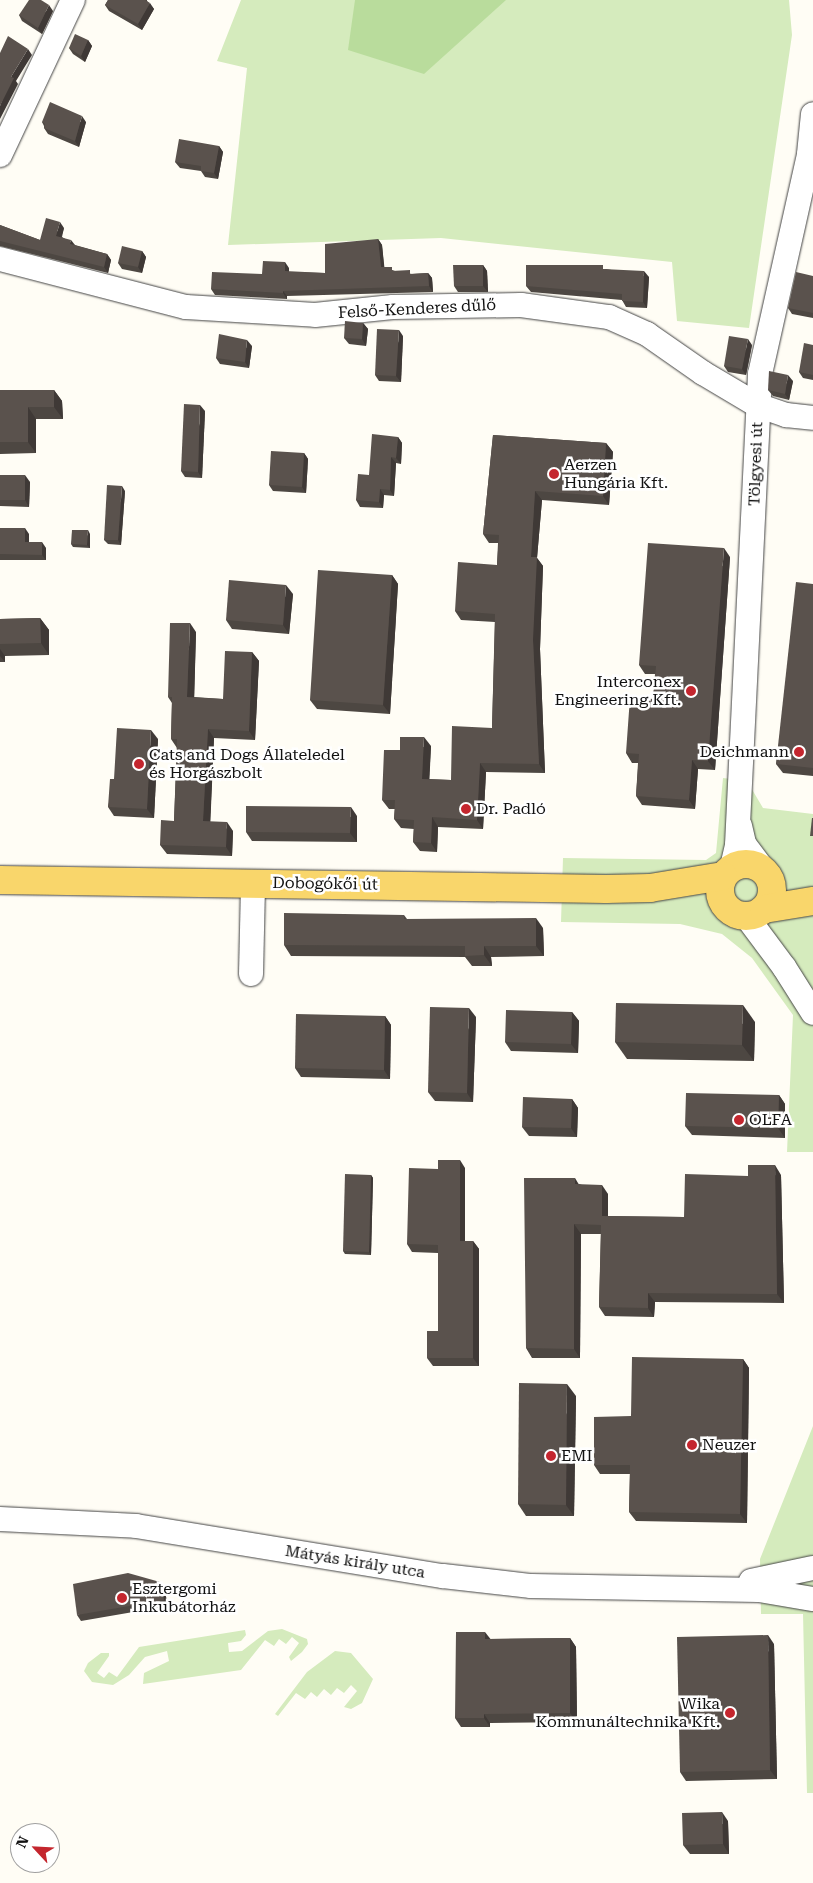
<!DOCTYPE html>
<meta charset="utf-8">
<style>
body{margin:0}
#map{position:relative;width:813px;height:1883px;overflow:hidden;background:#fffdf5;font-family:"Roboto Serif",serif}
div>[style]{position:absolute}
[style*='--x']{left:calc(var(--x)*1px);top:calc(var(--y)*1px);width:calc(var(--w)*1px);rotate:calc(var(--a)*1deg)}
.green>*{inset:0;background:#d5ebbd}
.forest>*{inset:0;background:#b9dc9c}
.roads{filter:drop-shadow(0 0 1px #444) drop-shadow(0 0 1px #444)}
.minor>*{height:24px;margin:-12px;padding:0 12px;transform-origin:12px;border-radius:12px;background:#fff}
.major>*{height:28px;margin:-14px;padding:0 14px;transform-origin:14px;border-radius:14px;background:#f9d66b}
.major>.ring{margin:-14px;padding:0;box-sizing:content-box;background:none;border:28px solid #f9d66b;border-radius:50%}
.wall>*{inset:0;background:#4d4742}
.shaded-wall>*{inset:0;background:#3f3936}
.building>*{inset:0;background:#5a524d}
.dots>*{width:14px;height:14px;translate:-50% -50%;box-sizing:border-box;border:2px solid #fff;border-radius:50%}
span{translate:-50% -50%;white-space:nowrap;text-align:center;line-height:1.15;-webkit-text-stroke:5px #fff;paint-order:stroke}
.street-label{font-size:16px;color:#111}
.poi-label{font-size:16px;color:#111}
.left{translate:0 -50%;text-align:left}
.right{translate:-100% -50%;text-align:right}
.north{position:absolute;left:10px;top:1823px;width:50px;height:50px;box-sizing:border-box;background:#fff;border:1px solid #a0a0a0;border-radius:50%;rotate:295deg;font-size:14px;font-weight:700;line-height:20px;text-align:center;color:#111}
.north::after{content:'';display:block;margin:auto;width:18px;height:22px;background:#c4262e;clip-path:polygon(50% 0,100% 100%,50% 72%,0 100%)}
</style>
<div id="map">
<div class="green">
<i style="clip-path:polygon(241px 0,789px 0,792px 35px,749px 328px,677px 321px,672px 262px,441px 238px,228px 245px,247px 68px,217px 61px)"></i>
<i style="clip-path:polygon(723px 778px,747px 781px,763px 808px,813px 814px,813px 1152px,787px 1152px,793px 1015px,752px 958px,722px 934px,680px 924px,561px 922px,563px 858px,706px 860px,716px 853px)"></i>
<i style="clip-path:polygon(813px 1426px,813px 1793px,807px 1793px,803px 1614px,761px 1614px,760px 1559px)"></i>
<i style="clip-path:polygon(282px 1629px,307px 1639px,308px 1644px,302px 1652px,291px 1661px,289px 1657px,299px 1643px,292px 1637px,286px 1644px,279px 1639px,274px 1646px,265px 1640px,241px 1670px,143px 1684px,144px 1673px,169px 1661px,167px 1651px,145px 1657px,129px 1675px,113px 1685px,92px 1682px,84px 1671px,88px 1663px,101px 1653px,109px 1653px,109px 1656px,97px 1673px,104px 1678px,109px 1672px,117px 1677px,139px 1647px,245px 1630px,246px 1635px,241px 1641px,228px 1643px,229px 1652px,242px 1651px,268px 1631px)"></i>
<i style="clip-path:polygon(335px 1651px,351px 1653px,373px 1679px,362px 1703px,351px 1709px,344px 1707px,357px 1691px,351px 1685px,344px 1693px,337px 1688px,331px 1695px,324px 1689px,317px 1697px,311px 1692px,305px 1699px,296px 1693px,278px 1716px,275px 1714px,307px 1672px)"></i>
</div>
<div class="forest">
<i style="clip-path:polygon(355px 0,506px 0,424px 74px,348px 50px)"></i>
</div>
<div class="roads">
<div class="minor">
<i style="--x:0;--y:155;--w:171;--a:-64.8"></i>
<i style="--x:0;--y:259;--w:192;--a:14.5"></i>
<i style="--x:186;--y:307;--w:129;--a:3.5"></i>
<i style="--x:315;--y:315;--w:78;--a:-5.9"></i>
<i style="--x:393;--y:307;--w:128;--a:-0.9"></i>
<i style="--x:521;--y:305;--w:89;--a:7.8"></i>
<i style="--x:609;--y:317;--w:42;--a:24.1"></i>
<i style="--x:647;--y:334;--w:68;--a:34.9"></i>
<i style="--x:703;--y:373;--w:63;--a:30.7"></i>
<i style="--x:757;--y:405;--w:31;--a:19"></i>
<i style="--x:786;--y:415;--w:27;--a:6"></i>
<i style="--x:740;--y:826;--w:18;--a:77"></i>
<i style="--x:744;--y:844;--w:30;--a:53"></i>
<i style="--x:732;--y:867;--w:23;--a:-77"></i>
<i style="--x:737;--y:845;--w:472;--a:-87.2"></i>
<i style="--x:760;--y:374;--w:225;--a:-77.4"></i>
<i style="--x:809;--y:154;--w:40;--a:-84.3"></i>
<i style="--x:746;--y:916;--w:64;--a:53.3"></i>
<i style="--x:784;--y:967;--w:54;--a:57.8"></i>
<i style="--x:251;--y:974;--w:91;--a:-88.7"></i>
<i style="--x:0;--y:1519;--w:136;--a:2.9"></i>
<i style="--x:136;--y:1526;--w:311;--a:9.3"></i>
<i style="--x:443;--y:1576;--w:89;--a:6.5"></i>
<i style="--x:531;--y:1586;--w:228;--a:1"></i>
<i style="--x:759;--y:1590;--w:55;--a:9.5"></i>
<i style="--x:751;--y:1581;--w:63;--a:-11.8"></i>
</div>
<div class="major">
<i class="ring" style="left:720px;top:864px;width:24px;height:24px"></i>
<i style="--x:0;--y:880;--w:606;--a:0.85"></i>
<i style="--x:606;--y:889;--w:44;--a:-1.3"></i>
<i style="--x:650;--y:888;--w:74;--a:-9.3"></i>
<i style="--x:764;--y:909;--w:50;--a:-9.3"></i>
</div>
</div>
<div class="wall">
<i style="clip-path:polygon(108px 0,147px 0,147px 1px,154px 9px,142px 30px,109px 11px,105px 5px)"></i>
<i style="clip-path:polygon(53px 11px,42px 34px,22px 21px,19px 15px)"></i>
<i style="clip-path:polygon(88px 40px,92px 46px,85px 62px,73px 54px,69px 48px)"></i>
<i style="clip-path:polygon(42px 122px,86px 122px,79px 147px,48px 134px,44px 128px,44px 126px)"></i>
<i style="clip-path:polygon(219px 146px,223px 152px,218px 179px,205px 177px,201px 171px,180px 168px,175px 162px)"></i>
<i style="clip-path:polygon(0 225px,40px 240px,64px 228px,62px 237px,75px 245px,107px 254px,111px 260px,108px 273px,0 246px)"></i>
<i style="clip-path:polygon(378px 239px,382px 245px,384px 267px,395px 271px,412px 274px,428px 273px,432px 278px,433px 292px,287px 296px,287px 299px,215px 295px,211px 289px,262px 274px,289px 268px,289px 272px,325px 273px)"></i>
<i style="clip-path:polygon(142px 251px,146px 257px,142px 273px,122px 269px,118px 263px)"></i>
<i style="clip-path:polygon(483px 265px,487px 271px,488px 292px,458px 292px,454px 286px)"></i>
<i style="clip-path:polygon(606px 269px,649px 277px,647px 308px,626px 307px,622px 300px,531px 292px,526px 286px)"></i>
<i style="clip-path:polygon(813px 276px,813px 318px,792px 314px,788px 308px)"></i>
<i style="clip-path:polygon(363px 323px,368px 329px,366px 346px,349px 344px,344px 338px)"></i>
<i style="clip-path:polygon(403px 336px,401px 382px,379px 381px,375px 375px)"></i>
<i style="clip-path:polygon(752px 345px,746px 375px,728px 372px,724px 366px)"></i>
<i style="clip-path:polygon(813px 345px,813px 380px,803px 378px,799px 372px)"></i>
<i style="clip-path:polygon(252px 346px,249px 368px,220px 364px,216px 358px)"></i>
<i style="clip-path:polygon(793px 381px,789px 400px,773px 396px,768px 390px)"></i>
<i style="clip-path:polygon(0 390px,54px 390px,62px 401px,63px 419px,36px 419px,36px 453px,0 454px)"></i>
<i style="clip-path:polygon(205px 411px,202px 478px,185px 477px,181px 471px)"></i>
<i style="clip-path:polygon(493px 435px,606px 443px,613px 452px,609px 505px,542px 500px,537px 558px,543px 566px,540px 649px,545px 773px,486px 772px,483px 829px,438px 827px,437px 852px,420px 851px,413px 842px,414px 829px,401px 828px,394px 819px,395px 809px,389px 809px,382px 800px,400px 750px,431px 746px,429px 779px,451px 780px,492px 728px,495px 622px,461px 620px,455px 611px,497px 565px,498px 543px,489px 543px,483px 534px)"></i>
<i style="clip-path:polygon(398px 437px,402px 443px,401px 464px,396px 463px,394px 496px,384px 495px,383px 508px,360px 507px,356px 500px,369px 475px)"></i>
<i style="clip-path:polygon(304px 453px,308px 459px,306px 493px,273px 491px,269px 485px)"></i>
<i style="clip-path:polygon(0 475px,30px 482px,29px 507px,0 506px)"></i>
<i style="clip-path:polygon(125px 491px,121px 545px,108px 544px,104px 540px)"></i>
<i style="clip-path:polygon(0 528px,29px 534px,29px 542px,46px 548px,46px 560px,0 560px)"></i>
<i style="clip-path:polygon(90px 534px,90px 548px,73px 547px,71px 544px)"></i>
<i style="clip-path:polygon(730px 557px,715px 770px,698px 769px,695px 809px,642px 805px,636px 796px,638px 763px,632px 763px,626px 753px,653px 699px,655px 674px,645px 674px,639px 665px)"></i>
<i style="clip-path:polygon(392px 575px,398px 584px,390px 714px,317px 709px,310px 700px)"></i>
<i style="clip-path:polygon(813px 584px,813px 776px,783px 773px,776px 764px)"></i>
<i style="clip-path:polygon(293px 594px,289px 634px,232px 629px,226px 620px)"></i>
<i style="clip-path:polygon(40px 618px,49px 630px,49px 655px,5px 656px,5px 662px,0 662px,0 619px)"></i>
<i style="clip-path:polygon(196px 632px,194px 697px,223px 699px,252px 652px,259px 661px,255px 740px,214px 738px,210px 822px,233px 831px,232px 856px,167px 854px,160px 845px,174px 821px,177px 748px,171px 739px,172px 703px,168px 697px)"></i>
<i style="clip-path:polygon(158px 739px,154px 818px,114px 816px,108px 807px,114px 779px)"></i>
<i style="clip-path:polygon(357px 816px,357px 842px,252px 841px,246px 832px)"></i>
<i style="clip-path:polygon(404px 915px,407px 919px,543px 928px,544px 956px,491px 957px,492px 966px,472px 966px,465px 957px,291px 956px,284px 945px)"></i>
<i style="clip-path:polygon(572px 1012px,579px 1021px,578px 1053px,511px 1051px,505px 1042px)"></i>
<i style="clip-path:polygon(385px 1016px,391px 1025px,390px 1079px,301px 1077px,295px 1068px)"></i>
<i style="clip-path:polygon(476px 1017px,473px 1102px,435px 1101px,428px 1092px)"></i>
<i style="clip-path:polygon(755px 1022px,754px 1061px,627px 1059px,615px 1042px)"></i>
<i style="clip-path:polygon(779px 1095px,785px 1104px,785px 1138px,692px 1135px,685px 1126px)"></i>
<i style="clip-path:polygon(572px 1099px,578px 1108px,577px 1137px,529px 1136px,522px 1127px)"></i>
<i style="clip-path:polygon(465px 1168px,465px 1241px,473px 1241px,479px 1249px,479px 1366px,433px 1366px,427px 1358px,438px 1331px,438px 1253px,412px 1252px,407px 1244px,438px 1169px)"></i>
<i style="clip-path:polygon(371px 1175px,373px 1178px,371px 1255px,345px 1254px,343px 1251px)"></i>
<i style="clip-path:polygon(781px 1175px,784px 1303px,655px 1302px,654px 1317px,605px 1316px,599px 1307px,601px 1234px,581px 1234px,580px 1358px,532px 1358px,526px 1348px,579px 1184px,608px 1194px,608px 1216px,684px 1217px,748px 1176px)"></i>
<i style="clip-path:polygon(743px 1359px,749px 1368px,747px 1523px,636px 1521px,629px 1512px,630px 1474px,600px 1474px,594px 1465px,631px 1416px)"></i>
<i style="clip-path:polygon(576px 1396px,574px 1516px,526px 1516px,518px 1504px)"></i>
<i style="clip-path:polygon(160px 1582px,164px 1588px,168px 1606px,81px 1621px,77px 1615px)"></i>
<i style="clip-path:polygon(570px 1638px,576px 1647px,577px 1722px,490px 1723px,490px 1727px,461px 1727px,455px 1718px,490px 1639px)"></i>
<i style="clip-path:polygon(774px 1644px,777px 1779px,686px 1781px,680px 1772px)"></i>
<i style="clip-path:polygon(728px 1821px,729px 1854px,690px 1854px,683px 1845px)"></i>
</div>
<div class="shaded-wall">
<i style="clip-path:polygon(150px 3px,154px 9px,142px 30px,138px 24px)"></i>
<i style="clip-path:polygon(49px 5px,53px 11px,42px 34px,38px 28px)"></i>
<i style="clip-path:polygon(88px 40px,92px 46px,85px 62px,81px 56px)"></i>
<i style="clip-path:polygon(28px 49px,32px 55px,16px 81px,18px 84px,0 119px,0 106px,11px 77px)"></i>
<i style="clip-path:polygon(82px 116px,86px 122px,79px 147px,75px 141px)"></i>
<i style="clip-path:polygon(219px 146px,223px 152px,218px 179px,214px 173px)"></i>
<i style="clip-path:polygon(60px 222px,64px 228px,60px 241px,56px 236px)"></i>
<i style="clip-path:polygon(378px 239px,382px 245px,385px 273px,381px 267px)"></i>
<i style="clip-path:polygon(71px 240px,75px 245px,70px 244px)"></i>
<i style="clip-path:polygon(142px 251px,146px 257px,142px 273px,138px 267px)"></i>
<i style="clip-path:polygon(107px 254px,111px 260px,108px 273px,104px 267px)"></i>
<i style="clip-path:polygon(285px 262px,289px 268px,289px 277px,285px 271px)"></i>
<i style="clip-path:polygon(483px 265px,487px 271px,488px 292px,483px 286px)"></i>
<i style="clip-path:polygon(644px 271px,649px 277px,647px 308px,643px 302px)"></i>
<i style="clip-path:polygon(428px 273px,432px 278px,433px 292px,429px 286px)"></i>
<i style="clip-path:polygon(283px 291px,287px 296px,287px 299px,283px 293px)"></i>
<i style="clip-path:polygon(363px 323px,368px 329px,366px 346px,362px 339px)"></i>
<i style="clip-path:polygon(399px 330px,403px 336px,401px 382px,396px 376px)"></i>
<i style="clip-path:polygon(748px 339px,752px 345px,746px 375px,742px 369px)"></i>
<i style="clip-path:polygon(247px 340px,252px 346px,249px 368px,245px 362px)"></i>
<i style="clip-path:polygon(788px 375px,793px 381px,789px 400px,785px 394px)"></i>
<i style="clip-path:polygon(54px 390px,62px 401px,63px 419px,54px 407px)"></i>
<i style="clip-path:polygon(200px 405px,205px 411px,202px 478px,198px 472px)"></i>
<i style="clip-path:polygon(28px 407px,36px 419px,36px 453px,28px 442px)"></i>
<i style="clip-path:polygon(398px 437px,402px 443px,401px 464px,396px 458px)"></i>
<i style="clip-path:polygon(606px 443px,613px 452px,609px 505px,603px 496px)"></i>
<i style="clip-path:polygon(304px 453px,308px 459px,306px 493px,302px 487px)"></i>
<i style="clip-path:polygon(391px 457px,396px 463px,394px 496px,390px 490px)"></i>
<i style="clip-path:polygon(25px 475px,30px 482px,29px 507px,25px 500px)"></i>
<i style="clip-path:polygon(122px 486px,125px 491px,121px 545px,118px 540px)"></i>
<i style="clip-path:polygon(380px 489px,384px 495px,383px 508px,379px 502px)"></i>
<i style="clip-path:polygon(535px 491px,542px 500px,537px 558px,543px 566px,540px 649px,545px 773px,539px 764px,533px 640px,531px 557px)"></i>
<i style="clip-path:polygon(25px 528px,29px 534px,29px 547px,25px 542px)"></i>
<i style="clip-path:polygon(88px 530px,90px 534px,90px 548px,87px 545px)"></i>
<i style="clip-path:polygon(42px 542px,46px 548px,46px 560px,42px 555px)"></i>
<i style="clip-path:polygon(724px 548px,730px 557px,715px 770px,708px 761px)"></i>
<i style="clip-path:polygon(392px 575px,398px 584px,390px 714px,383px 705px)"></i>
<i style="clip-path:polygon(286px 585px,293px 594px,289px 634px,283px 625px)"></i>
<i style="clip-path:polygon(40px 618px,49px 630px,49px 655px,41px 643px)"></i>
<i style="clip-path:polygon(190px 623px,196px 632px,194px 706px,187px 697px)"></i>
<i style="clip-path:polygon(0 649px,5px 656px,5px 662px,0 656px)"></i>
<i style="clip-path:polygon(252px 652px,259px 661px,255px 740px,249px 731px)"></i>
<i style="clip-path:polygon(208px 729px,214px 738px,210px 830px,203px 821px)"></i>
<i style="clip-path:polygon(151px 730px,158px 739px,154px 818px,147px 809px)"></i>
<i style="clip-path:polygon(424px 737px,431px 746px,429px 788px,422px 779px)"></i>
<i style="clip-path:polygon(692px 760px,698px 769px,695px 809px,689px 800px)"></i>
<i style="clip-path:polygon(480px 763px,486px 772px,483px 829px,477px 820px)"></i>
<i style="clip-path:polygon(351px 807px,357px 816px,357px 842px,350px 833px)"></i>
<i style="clip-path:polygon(432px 817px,438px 827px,437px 852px,431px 843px)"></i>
<i style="clip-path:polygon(227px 822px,233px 831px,232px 856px,226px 847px)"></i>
<i style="clip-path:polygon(536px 918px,543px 928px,544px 956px,536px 946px)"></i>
<i style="clip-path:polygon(484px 946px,491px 957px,492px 966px,484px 955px)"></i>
<i style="clip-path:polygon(743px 1005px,755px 1022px,754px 1061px,742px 1045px)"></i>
<i style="clip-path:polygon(469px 1008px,476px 1017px,473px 1102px,467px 1093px)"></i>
<i style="clip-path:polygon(572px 1012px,579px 1021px,578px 1053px,571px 1044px)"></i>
<i style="clip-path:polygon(385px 1016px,391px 1025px,390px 1079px,384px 1070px)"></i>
<i style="clip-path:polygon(779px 1095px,785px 1104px,785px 1138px,778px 1128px)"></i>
<i style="clip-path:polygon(572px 1099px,578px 1108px,577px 1137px,571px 1128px)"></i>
<i style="clip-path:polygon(460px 1160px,465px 1168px,465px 1249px,460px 1241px)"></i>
<i style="clip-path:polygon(775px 1165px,781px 1175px,784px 1303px,777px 1294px)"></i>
<i style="clip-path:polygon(371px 1175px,373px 1178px,371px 1255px,369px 1252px)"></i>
<i style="clip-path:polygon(575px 1178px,581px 1188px,575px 1184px)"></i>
<i style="clip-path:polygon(602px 1185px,608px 1194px,608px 1225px,602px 1216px)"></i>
<i style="clip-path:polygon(574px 1224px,581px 1234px,580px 1358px,574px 1349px)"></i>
<i style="clip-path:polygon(473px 1241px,479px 1249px,479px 1366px,473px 1358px)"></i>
<i style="clip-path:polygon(648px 1293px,655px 1302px,654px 1317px,648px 1308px)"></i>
<i style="clip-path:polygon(743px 1359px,749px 1368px,747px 1523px,740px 1514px)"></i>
<i style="clip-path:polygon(567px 1384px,576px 1396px,574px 1516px,566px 1505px)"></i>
<i style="clip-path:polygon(160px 1582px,164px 1588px,168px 1606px,164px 1600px)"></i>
<i style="clip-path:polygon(485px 1632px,492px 1641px,485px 1639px)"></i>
<i style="clip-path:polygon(768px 1635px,774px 1644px,777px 1779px,770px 1770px)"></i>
<i style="clip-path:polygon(570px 1638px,576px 1647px,577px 1722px,570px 1713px)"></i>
<i style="clip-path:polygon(484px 1714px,490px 1723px,490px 1727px,484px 1718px)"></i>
<i style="clip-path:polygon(722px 1812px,728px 1821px,729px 1854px,723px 1844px)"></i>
</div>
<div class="building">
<i style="clip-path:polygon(29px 0,41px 0,49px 5px,38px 28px,19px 15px)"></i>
<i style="clip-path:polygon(108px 0,145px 0,150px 3px,138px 24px,105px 5px)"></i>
<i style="clip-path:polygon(75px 34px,88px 40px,81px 56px,69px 48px)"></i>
<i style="clip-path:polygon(8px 36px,28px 49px,11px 77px,14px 78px,0 106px,0 53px)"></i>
<i style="clip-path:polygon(50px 102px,82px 116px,75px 141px,44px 128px,45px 124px,42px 122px)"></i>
<i style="clip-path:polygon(179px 139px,219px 146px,214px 173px,201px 171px,201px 166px,175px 162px)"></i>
<i style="clip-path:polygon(46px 218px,60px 222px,56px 236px,71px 240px,70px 244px,107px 254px,104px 267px,0 241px,0 225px,40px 240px)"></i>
<i style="clip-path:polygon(378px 239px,381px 267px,392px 267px,392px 271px,410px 270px,410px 274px,428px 273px,429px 286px,283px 291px,283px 293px,211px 289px,212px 272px,262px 274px,263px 261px,285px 262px,285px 271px,325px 273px,325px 244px)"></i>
<i style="clip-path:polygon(122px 246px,142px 251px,138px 267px,118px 263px)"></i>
<i style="clip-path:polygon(453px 265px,483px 265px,483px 286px,454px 286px)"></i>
<i style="clip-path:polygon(526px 265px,603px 265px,603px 269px,644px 271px,643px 302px,622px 301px,622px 294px,526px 286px)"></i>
<i style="clip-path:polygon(796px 272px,813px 276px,813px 313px,788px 308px)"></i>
<i style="clip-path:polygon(345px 321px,363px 323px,362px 339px,344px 338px)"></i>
<i style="clip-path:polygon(377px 329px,399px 330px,396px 376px,375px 375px)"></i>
<i style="clip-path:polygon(219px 334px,247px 340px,245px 362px,216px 358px)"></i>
<i style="clip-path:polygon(729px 336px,748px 339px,742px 369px,724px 366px)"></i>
<i style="clip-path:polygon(804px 343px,813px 345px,813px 375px,799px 372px)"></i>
<i style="clip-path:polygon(769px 371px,788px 375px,785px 394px,768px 390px)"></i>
<i style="clip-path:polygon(0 390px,54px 390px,54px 407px,28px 407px,28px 442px,0 442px)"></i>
<i style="clip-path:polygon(184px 404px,200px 405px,198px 472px,181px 471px)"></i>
<i style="clip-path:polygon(372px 434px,398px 437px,396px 458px,391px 457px,390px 490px,380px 489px,379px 502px,356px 500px,358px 474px,369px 475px)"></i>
<i style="clip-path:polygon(493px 435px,606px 443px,603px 496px,535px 491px,531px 557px,537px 557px,533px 640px,539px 764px,480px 763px,477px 820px,432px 817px,431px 843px,413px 842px,414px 820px,394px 819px,395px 800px,382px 800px,384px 750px,400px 750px,400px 737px,424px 737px,422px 779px,451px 780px,452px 726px,492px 728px,495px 614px,455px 611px,458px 562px,497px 565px,499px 535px,483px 534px)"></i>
<i style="clip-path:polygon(271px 451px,304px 453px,302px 487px,269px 485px)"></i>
<i style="clip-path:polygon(0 475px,25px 475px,25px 500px,0 500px)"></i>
<i style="clip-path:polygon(107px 485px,122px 486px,118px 540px,104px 540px)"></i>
<i style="clip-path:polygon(0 528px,25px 528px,25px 542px,42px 542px,42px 555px,0 554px)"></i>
<i style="clip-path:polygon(72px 530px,88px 530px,87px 545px,71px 544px)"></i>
<i style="clip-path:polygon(648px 543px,724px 548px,708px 761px,692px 760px,689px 800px,636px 796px,639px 754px,626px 753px,630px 697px,653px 699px,656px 666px,639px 665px)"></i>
<i style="clip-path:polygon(318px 570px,392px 575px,383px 705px,310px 700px)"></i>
<i style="clip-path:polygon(229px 580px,286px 585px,283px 625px,226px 620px)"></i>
<i style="clip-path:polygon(796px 582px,813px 584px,813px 768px,776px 764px)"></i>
<i style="clip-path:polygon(40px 618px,41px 643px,0 644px,0 619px)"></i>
<i style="clip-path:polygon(170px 623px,190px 623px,187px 697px,223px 699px,225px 651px,252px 652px,249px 731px,208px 729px,203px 821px,227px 822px,226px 847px,160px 845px,161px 820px,174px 821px,177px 739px,171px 739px,172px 697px,168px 697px)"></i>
<i style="clip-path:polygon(117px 728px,151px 730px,147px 809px,108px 807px,110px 779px,114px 779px)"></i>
<i style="clip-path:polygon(246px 806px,351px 807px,350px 833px,246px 832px)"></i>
<i style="clip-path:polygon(812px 818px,813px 818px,813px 836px,810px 836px)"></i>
<i style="clip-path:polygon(284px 913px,404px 915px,404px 919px,536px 918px,536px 946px,484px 946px,484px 955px,465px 956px,465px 946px,284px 945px)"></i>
<i style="clip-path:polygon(616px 1003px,743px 1005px,742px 1045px,615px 1042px)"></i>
<i style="clip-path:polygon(430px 1007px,469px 1008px,467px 1093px,428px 1092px)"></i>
<i style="clip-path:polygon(506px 1010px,572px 1012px,571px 1044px,505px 1042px)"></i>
<i style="clip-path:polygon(296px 1014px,385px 1016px,384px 1070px,295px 1068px)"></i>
<i style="clip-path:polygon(686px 1093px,779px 1095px,778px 1128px,685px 1126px)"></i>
<i style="clip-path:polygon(523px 1097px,572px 1099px,571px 1128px,522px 1127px)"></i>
<i style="clip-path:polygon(438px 1160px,460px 1160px,460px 1241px,473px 1241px,473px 1358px,427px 1358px,427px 1331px,438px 1331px,438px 1245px,407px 1244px,409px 1168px,438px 1169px)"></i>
<i style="clip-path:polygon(748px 1165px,775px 1165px,777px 1294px,648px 1293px,648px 1308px,599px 1307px,601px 1225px,574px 1224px,574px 1349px,526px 1348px,524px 1178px,575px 1178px,575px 1184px,602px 1185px,602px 1216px,684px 1217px,685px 1174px,748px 1176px)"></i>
<i style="clip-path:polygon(345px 1174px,371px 1175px,369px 1252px,343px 1251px)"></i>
<i style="clip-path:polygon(632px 1357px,743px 1359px,740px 1514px,629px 1512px,630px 1465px,594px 1465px,594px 1417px,631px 1416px)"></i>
<i style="clip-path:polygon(519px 1383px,567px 1384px,566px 1505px,518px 1504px)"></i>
<i style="clip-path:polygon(128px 1573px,160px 1582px,164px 1600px,77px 1615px,73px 1584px)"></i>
<i style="clip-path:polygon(456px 1632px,485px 1632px,485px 1639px,570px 1638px,570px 1713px,484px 1714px,484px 1718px,455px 1718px)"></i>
<i style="clip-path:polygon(768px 1635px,770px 1770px,680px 1772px,677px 1637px)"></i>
<i style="clip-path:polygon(722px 1812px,723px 1844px,683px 1845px,682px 1813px)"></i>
</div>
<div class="dots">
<i style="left:554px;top:474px;background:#c4262e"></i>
<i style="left:691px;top:691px;background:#c4262e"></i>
<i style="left:799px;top:752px;background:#c4262e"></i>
<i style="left:139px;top:764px;background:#c4262e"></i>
<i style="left:466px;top:809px;background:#c4262e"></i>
<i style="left:739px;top:1120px;background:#c4262e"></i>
<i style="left:692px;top:1445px;background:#c4262e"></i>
<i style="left:551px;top:1456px;background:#c4262e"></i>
<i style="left:122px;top:1598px;background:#c4262e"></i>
<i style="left:730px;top:1713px;background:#c4262e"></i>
</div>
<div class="street-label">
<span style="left:417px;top:309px;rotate:-3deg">Felső-Kenderes dűlő</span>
<span style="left:756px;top:464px;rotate:-88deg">Tölgyesi út</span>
<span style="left:325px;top:884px;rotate:1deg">Dobogókői út</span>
<span style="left:355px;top:1562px;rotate:9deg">Mátyás király utca</span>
</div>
<div class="poi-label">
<span class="left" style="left:564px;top:474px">Aerzen<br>Hungária Kft.</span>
<span class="right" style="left:681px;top:691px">Interconex<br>Engineering Kft.</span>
<span class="right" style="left:789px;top:752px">Deichmann</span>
<span class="left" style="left:149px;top:764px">Cats and Dogs Állateledel<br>és Horgászbolt</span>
<span class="left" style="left:476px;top:809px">Dr. Padló</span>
<span class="left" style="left:749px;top:1120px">OLFA</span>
<span class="left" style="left:702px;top:1445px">Neuzer</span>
<span class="left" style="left:561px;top:1456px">EMI</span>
<span class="left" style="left:132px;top:1598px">Esztergomi<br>Inkubátorház</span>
<span class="right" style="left:720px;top:1713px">Wika<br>Kommunáltechnika Kft.</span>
</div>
<div class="north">N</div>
</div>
